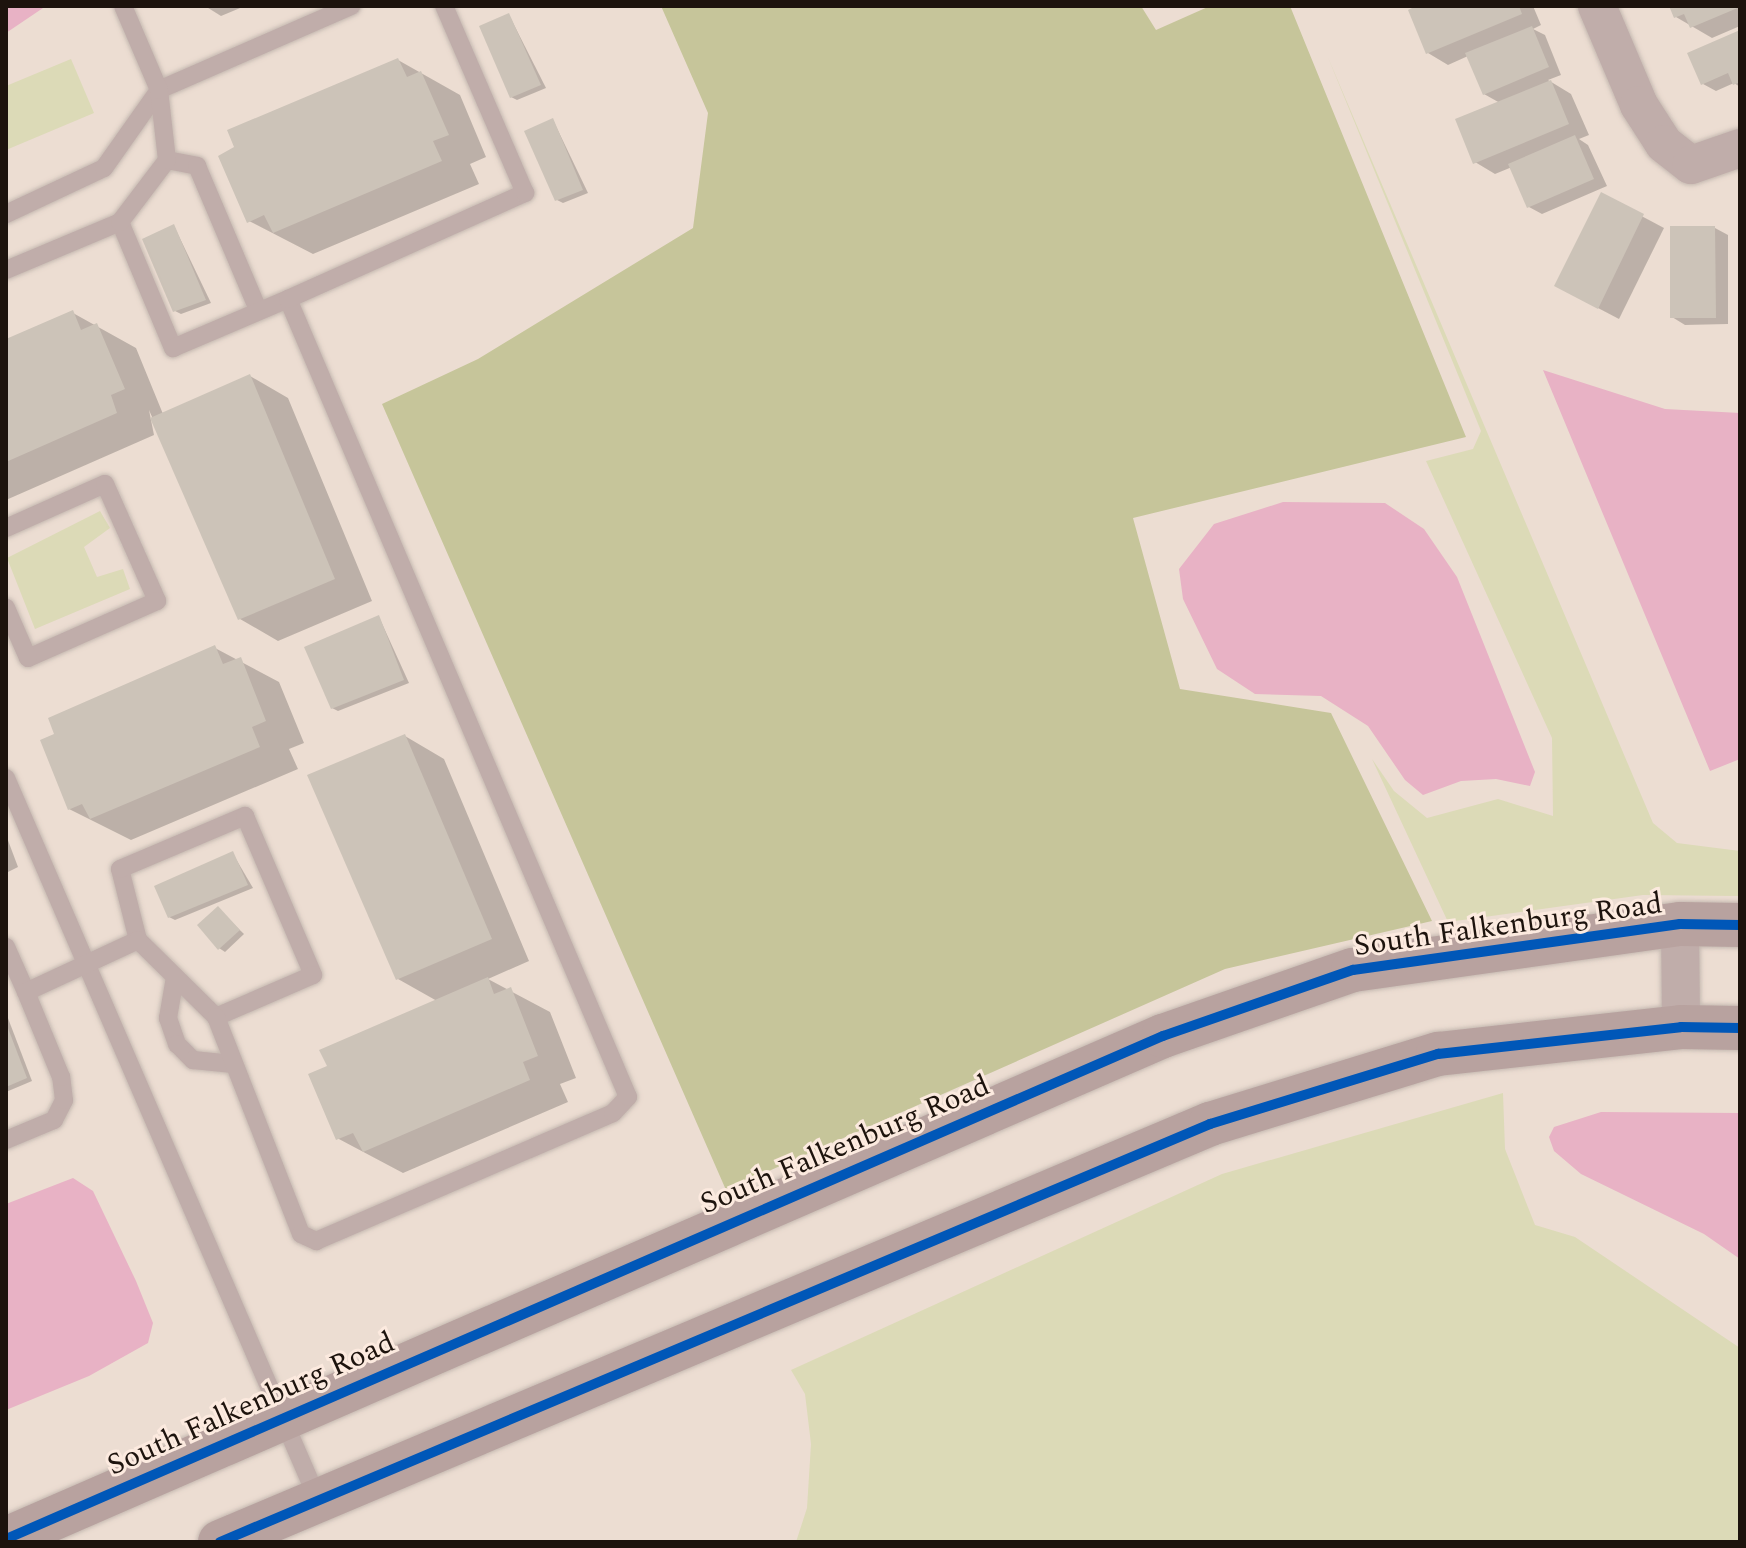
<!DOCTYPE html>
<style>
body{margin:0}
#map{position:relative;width:1746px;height:1548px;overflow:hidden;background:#ecddd2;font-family:Spectral,serif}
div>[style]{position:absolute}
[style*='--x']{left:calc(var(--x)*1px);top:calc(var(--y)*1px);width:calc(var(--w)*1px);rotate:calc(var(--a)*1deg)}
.green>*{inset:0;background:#dcdab7}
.forest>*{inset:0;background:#c6c59a}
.water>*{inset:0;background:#e8b2c5}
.shadow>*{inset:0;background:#0003}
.building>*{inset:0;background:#ccc3b8}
.roads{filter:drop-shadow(0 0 2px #c5b9b1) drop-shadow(0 0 2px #c5b9b1)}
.lane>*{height:18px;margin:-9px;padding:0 9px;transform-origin:9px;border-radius:9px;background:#c0adaa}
.street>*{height:38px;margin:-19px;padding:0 19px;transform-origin:19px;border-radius:19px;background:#c0adaa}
.secondary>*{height:44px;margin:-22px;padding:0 22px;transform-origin:22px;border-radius:22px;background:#b8a29f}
.cycleway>*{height:10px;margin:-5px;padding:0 5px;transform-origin:5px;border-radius:5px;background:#0057b8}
span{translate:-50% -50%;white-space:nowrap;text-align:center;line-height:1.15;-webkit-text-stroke:6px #fceadf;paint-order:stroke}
.street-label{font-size:30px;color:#1d130d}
.frame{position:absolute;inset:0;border:8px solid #1d130d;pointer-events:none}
</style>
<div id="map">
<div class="green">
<i style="clip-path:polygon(1327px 55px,1653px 823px,1677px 843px,1740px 851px,1740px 896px,1643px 895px,1448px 922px,1372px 759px,1394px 791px,1427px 818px,1498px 799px,1553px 816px,1552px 738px,1426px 461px,1473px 449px,1481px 431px)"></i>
<i style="clip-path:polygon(71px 59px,94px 113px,6px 150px,6px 86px)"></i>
<i style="clip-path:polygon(100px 511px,110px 528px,84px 547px,97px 577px,123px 569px,130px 589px,35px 629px,7px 558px)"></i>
<i style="clip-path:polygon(1503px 1093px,1505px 1149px,1535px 1225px,1575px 1237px,1740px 1348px,1740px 1542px,796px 1542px,807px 1508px,811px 1444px,805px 1394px,791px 1370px,1222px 1174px)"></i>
</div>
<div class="forest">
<i style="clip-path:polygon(661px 6px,1141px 6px,1156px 30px,1210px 6px,1290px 6px,1466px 437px,1133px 518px,1180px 689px,1331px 713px,1432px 921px,1225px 969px,726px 1190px,382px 404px,478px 359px,693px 228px,708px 113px)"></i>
</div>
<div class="water">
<i style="clip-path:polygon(6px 6px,46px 6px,6px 33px)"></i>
<i style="clip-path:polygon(1543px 370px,1665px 409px,1740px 413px,1740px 759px,1710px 771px)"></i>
<i style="clip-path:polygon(1283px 502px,1385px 503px,1424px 529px,1457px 577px,1535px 772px,1530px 786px,1496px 779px,1461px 781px,1423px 795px,1405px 780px,1368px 726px,1321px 696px,1255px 694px,1217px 669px,1183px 599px,1179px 569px,1214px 524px)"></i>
<i style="clip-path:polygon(1601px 1112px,1740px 1113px,1740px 1259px,1704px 1234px,1581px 1174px,1554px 1151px,1549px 1137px,1554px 1127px)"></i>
<i style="clip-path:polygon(73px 1178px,93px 1191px,136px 1281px,153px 1323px,148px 1343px,89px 1376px,6px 1410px,6px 1204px)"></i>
</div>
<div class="shadow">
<i style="clip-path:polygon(205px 6px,245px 6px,221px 16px)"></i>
<i style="clip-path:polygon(1422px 6px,1533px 6px,1541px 25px,1533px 29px,1545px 35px,1561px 75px,1548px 80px,1571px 94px,1589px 135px,1579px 139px,1588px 145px,1607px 186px,1542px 214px,1529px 207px,1512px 167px,1495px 174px,1475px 162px,1500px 103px,1484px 94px,1468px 56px,1448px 65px,1428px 53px)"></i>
<i style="clip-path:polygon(1671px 6px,1740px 6px,1740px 26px,1712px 38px,1676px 17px)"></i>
<i style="clip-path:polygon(509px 15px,546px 88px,517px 100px,511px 97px)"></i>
<i style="clip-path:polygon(1740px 32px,1740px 87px,1734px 83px,1716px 91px,1703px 84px)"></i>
<i style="clip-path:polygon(398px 60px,460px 95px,486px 157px,470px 164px,479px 184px,313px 254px,249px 221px)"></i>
<i style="clip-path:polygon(553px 120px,588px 193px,563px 203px,557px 200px)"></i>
<i style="clip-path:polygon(1602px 195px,1664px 228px,1619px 319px,1577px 297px)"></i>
<i style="clip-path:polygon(174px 226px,211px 303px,181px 314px,175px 311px)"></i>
<i style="clip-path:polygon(1715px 228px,1728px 235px,1728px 324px,1685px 325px,1672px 317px)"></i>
<i style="clip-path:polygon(73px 313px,136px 348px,163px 414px,250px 376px,288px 398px,372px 601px,278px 641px,240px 619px,149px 410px,154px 435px,6px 500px,6px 341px)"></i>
<i style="clip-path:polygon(379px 617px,409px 683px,338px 711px,332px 708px)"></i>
<i style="clip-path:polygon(215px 648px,279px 682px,304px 743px,289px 749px,298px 769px,131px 840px,69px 809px)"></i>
<i style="clip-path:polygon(405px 736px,444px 759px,529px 961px,488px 979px,550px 1012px,576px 1078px,560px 1084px,568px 1102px,403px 1173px,337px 1138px,329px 1067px,437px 1001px,398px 979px)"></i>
<i style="clip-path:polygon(6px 835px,18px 867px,6px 873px)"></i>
<i style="clip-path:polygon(233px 854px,253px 888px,175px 920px,169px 917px)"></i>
<i style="clip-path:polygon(218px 909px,244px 934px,225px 952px,219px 948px)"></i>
<i style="clip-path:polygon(6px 1013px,32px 1081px,6px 1092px)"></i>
</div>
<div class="building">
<i style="clip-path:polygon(1416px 6px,1519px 6px,1522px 14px,1426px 54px,1408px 10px)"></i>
<i style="clip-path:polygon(1669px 6px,1740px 6px,1740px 7px,1690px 28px,1684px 14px,1674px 18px)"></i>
<i style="clip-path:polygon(509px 13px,541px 85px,510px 98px,479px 26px)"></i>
<i style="clip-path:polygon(1532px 26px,1549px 67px,1483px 95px,1465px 53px)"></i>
<i style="clip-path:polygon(1740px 30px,1740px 82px,1733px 85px,1728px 73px,1701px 85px,1687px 53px)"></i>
<i style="clip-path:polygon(398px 58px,407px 77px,421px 71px,449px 135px,433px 141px,442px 161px,273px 233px,264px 215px,247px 223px,218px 156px,234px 147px,227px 130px)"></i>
<i style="clip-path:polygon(1551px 80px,1569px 124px,1473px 164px,1455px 119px)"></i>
<i style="clip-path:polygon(553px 118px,583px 190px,555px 201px,524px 131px)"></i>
<i style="clip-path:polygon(1575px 135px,1594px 179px,1527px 208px,1508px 164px)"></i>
<i style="clip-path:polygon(1601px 192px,1644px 214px,1598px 309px,1554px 286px)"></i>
<i style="clip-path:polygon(174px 224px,206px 300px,173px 312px,142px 239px)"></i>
<i style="clip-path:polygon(1670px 226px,1715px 226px,1716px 318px,1670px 318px)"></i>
<i style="clip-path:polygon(73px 310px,81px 330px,97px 323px,125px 389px,111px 395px,117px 413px,6px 462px,6px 339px)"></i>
<i style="clip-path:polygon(250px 374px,335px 579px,238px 620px,150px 418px)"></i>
<i style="clip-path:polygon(379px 615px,404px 680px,331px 709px,304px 647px)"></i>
<i style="clip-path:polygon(215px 645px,223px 664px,241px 657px,266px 721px,252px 727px,260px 747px,90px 819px,82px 804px,68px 810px,40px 740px,54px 734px,48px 718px)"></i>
<i style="clip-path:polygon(405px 734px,492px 939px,396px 980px,307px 775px)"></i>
<i style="clip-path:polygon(233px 851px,248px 885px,168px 918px,154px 886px)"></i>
<i style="clip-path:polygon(218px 906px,240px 930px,218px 950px,197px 925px)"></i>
<i style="clip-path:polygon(488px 977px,494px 994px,511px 987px,538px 1056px,523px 1062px,530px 1080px,363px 1152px,353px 1133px,336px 1140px,308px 1074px,327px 1066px,319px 1050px)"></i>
<i style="clip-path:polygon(6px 1023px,27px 1078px,6px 1087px)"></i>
</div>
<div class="roads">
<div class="lane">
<i style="--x:167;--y:160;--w:31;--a:11"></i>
<i style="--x:197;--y:166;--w:156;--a:67"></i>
<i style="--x:6;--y:214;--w:108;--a:-25.1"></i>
<i style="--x:104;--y:168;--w:95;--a:-54.8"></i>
<i style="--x:159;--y:90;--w:210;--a:-23.6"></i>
<i style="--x:120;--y:222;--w:137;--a:67.2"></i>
<i style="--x:173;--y:348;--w:125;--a:-23.1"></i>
<i style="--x:6;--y:270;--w:124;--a:-22.8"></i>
<i style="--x:120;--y:222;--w:78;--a:-52.8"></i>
<i style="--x:167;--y:160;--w:70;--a:-96.5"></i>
<i style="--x:159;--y:90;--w:91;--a:-113.2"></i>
<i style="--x:6;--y:528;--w:108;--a:-24"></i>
<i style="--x:105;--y:484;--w:128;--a:66"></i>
<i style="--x:157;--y:601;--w:141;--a:156.2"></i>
<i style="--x:28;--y:658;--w:55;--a:-113.7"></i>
<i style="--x:6;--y:778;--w:787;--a:66.63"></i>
<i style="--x:138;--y:940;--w:73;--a:-104.2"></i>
<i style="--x:120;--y:869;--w:136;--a:-23"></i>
<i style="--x:245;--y:816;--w:173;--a:66.8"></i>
<i style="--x:313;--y:975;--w:106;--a:156.6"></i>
<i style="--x:6;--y:947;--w:49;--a:66"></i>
<i style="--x:175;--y:977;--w:42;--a:99.7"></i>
<i style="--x:168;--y:1018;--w:28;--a:71"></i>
<i style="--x:177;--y:1044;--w:23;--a:45"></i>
<i style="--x:193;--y:1060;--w:40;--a:5.7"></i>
<i style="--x:6;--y:1140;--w:52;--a:-22.6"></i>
<i style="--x:54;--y:1120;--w:22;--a:-63"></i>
<i style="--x:64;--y:1100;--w:23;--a:-97"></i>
<i style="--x:61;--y:1077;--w:92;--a:-112.4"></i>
<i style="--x:26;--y:992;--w:123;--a:-24.9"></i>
<i style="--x:138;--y:940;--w:110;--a:44.6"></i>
<i style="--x:216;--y:1017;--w:233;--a:68.6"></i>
<i style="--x:301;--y:1234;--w:17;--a:25"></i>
<i style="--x:316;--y:1241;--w:323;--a:-23.3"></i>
<i style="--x:613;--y:1113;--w:22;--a:-47"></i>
<i style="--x:628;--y:1097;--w:867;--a:-113.08"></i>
<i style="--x:288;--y:299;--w:260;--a:-24.1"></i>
<i style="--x:525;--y:193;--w:204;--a:-113.4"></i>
</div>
<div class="street">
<i style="--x:1597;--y:6;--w:108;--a:67"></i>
<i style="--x:1639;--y:105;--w:46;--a:57.3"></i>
<i style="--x:1664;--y:144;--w:34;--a:38"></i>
<i style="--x:1691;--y:165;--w:52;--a:-19.1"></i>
<i style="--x:1680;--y:924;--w:103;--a:89.4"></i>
</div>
<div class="secondary">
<i style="--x:6;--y:1539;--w:1262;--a:-23.5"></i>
<i style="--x:1163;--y:1036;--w:201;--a:-19.2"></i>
<i style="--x:1353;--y:970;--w:330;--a:-8"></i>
<i style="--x:1680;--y:924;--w:60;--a:1"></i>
<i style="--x:220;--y:1542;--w:1075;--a:-22.89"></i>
<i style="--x:1210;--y:1124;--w:239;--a:-17.1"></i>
<i style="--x:1438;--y:1054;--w:244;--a:-6.3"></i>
<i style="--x:1681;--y:1027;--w:59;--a:1"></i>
</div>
</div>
<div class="cycleway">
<i style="--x:6;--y:1539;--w:1262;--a:-23.5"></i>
<i style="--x:1163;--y:1036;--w:201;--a:-19.2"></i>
<i style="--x:1353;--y:970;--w:330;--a:-8"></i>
<i style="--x:1680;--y:924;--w:60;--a:1"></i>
<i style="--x:220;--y:1542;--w:1075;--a:-22.89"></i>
<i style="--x:1210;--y:1124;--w:239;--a:-17.1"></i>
<i style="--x:1438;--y:1054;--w:244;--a:-6.3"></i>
<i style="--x:1681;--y:1027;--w:59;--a:1"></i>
</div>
<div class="street-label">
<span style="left:1508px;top:925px;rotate:-8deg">South Falkenburg Road</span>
<span style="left:845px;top:1145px;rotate:-23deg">South Falkenburg Road</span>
<span style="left:251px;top:1404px;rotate:-24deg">South Falkenburg Road</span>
</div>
<div class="frame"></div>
</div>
